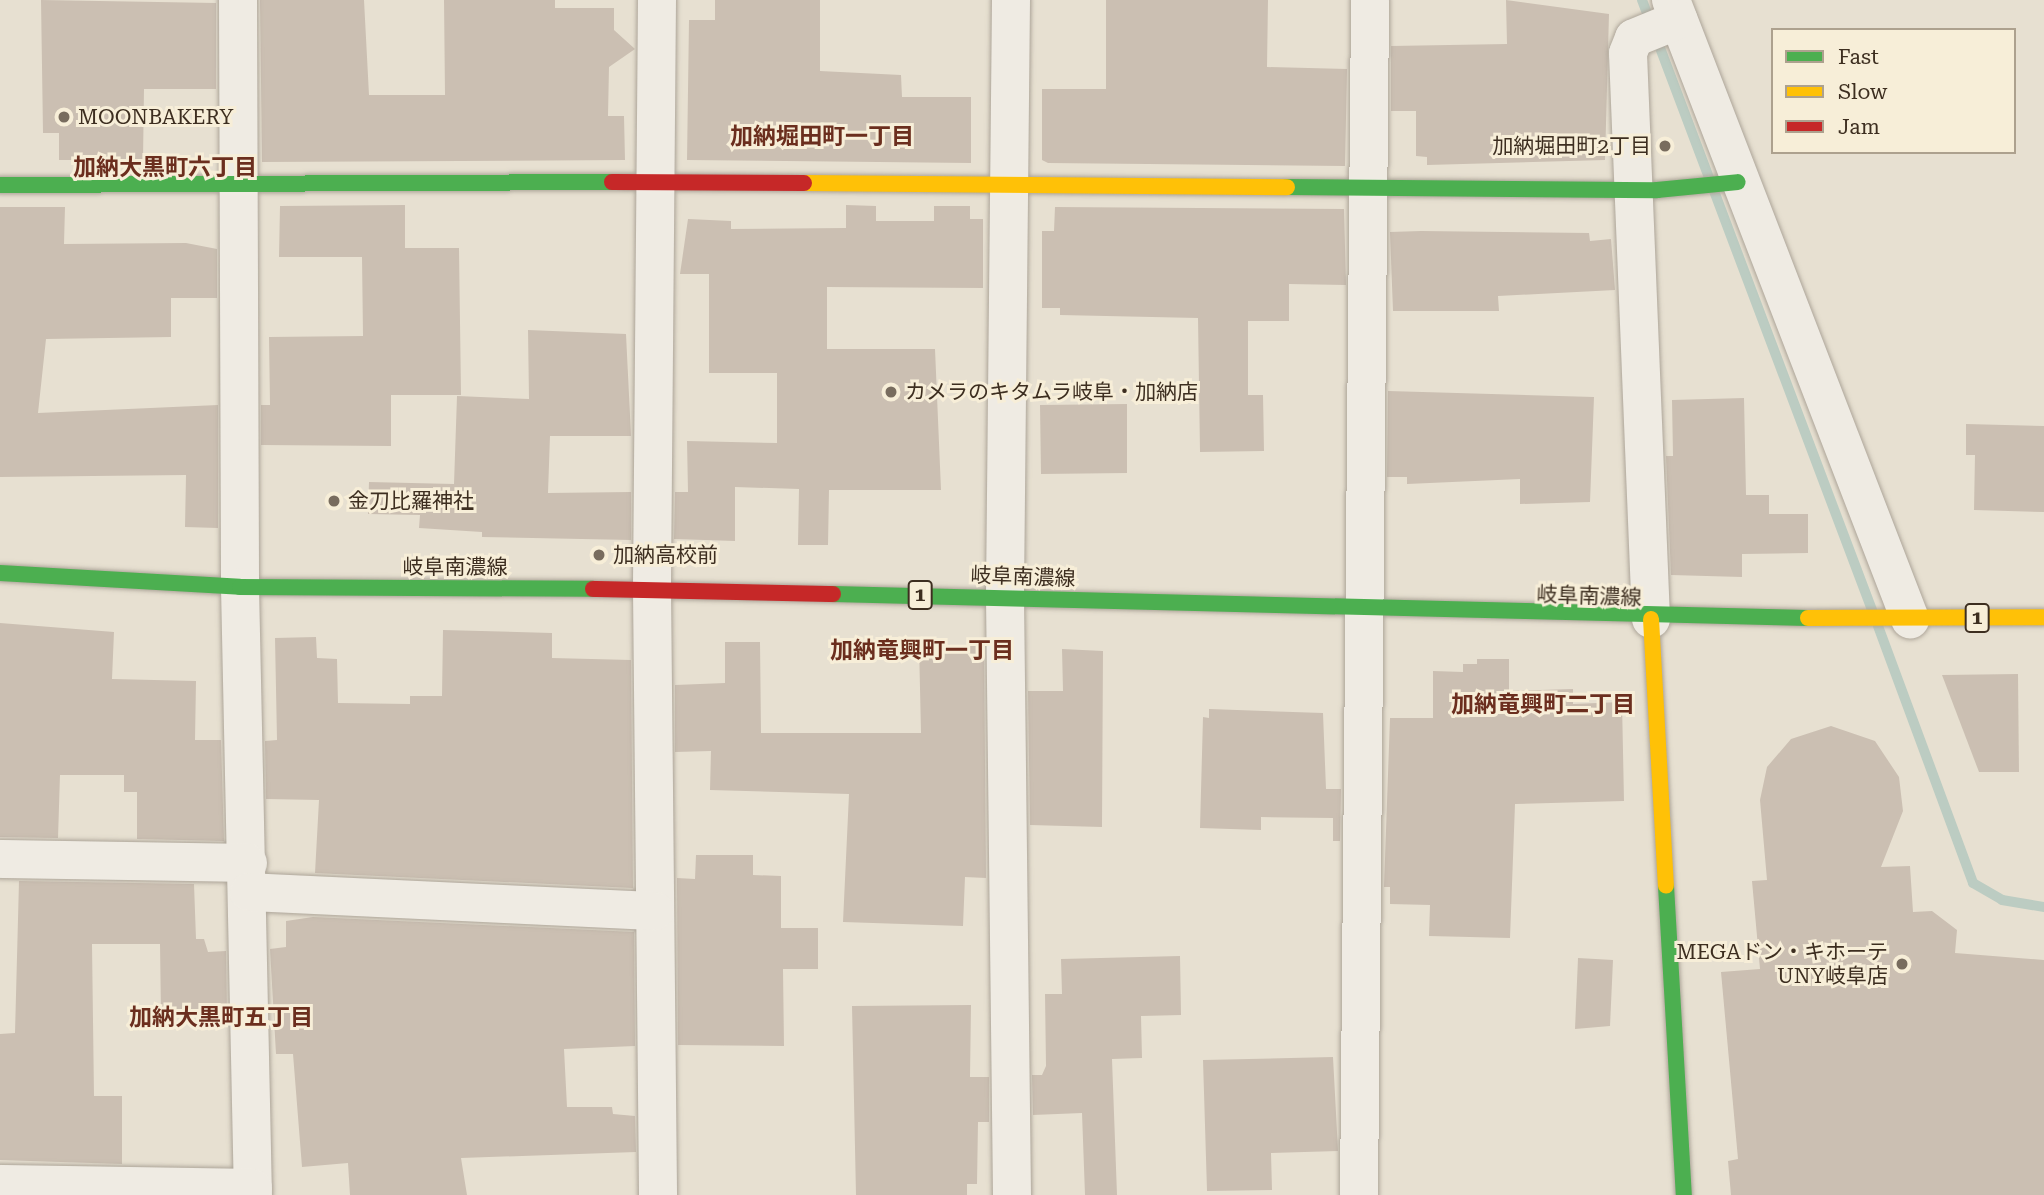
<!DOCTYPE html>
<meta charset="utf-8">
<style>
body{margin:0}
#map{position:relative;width:2044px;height:1195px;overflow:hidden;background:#e7e0d1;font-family:"Roboto Serif","Noto Sans JP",serif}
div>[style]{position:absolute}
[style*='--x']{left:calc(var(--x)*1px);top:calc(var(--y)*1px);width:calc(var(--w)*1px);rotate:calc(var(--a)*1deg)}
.stream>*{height:10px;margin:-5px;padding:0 5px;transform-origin:5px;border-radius:5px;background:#bcccc2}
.building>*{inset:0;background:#cbbfb2}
.roads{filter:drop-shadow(0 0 2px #ada599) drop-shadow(0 0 2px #ada599)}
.street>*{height:38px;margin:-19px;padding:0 19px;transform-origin:19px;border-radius:19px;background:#efebe3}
.fast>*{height:16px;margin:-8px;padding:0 8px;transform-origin:8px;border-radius:8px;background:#4caf50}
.slow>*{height:16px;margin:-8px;padding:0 8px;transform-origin:8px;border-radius:8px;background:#ffc107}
.jam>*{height:16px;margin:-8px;padding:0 8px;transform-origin:8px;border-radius:8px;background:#c62828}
.dots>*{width:19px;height:19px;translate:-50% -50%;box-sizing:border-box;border:4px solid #f7eed8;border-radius:50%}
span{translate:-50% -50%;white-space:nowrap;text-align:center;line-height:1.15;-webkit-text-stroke:6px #f7eed8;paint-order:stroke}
.shield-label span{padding:2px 5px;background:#f7eed8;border:2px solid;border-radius:5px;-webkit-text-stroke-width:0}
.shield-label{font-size:19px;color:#3d2e20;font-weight:700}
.poi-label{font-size:21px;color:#3d2e20}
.left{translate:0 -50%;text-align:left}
.right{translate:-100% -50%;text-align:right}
.street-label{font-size:21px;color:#3d2e20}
.neighbourhood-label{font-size:23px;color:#6b2e1e;font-weight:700}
.legend{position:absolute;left:1771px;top:28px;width:245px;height:126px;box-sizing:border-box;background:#f7eed8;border:2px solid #ada18e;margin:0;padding:9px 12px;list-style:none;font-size:21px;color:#3d2e20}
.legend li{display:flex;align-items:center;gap:14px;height:35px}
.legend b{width:35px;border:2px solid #ada18e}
</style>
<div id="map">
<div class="stream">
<i style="--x:1642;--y:0;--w:652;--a:69.34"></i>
<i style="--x:1878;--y:626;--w:274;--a:69.7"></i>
<i style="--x:1973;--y:883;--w:34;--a:30"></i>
<i style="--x:2002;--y:900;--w:43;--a:9.5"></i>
</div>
<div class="building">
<i style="clip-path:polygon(41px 0,216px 3px,216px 89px,144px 89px,143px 160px,59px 160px,59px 133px,43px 133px)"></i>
<i style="clip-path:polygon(260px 0,364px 0,369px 95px,445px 95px,444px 0,555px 0,555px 8px,614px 8px,614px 30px,635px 49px,609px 67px,608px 116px,624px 116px,625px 160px,262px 162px)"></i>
<i style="clip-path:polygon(715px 0,820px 0,820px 71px,901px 75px,902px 97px,971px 97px,971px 163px,687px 160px,689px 20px,715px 20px)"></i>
<i style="clip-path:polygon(1106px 0,1268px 0,1267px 67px,1347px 69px,1345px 166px,1048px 163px,1042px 160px,1042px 89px,1106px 89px)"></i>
<i style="clip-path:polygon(1506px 0,1609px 14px,1605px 160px,1427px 165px,1427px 157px,1416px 156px,1416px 111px,1391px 111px,1391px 46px,1507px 44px)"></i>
<i style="clip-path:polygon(405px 205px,405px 248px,459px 248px,461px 395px,391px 395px,391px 446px,261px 445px,261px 405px,270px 405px,269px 337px,363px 336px,362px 257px,279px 257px,280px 206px)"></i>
<i style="clip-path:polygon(846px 205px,876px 206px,876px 221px,934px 221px,934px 206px,970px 206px,970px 219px,983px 219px,983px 288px,827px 287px,827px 349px,935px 349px,941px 490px,829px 490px,828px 545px,798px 545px,799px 489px,735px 487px,735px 541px,674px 539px,675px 492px,688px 492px,687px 441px,777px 443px,777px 373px,709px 373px,709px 274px,680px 274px,688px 219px,731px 221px,731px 229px,846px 228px)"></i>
<i style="clip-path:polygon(0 207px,65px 207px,64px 244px,186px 243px,217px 249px,217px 298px,171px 298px,171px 337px,46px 339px,38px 413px,218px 405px,218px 528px,185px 527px,186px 475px,0 477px)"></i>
<i style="clip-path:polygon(1055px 207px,1344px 209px,1346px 285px,1289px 284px,1289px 321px,1248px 321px,1248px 395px,1263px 395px,1264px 451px,1200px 452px,1198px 318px,1060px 315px,1060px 308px,1042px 308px,1042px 231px,1054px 231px)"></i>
<i style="clip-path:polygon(1421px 231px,1589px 233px,1590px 241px,1611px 239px,1615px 290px,1498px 296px,1499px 311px,1393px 311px,1390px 232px)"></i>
<i style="clip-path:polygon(528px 330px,626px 334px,631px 436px,550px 436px,548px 493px,631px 492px,631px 540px,482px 537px,482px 532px,419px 528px,420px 515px,368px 514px,369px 482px,454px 484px,457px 396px,529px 399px)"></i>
<i style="clip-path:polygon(1388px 391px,1594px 397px,1590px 502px,1520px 504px,1520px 479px,1407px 484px,1407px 477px,1387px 477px)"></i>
<i style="clip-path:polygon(1744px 398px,1746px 495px,1769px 495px,1769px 514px,1808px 514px,1808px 553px,1742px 554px,1742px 577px,1671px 575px,1666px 456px,1673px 456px,1672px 400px)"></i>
<i style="clip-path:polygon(1127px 404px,1127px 473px,1041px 474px,1040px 405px)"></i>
<i style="clip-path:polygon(1966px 424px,2044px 426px,2044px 512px,1974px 510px,1975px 455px,1966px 455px)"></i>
<i style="clip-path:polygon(0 623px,114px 632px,112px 679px,196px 681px,195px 740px,221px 740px,224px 841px,137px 839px,137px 792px,124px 792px,124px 775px,60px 775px,58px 838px,0 837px)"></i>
<i style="clip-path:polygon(443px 630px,552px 633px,552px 658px,631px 660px,633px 888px,315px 873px,319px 800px,266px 799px,265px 741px,277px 740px,275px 638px,316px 637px,317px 658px,337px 659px,338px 703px,410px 704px,410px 696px,442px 696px)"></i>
<i style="clip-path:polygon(725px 642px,760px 642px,761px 733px,921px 733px,919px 644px,984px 646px,986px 878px,965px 877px,963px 926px,843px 922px,849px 794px,710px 790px,711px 751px,675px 752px,675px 685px,725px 683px)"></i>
<i style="clip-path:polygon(1062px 649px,1103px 651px,1102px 827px,1030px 825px,1028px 691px,1063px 691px)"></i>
<i style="clip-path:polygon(1477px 659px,1509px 659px,1509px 691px,1573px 689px,1573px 704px,1622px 702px,1624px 801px,1515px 804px,1510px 938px,1429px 936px,1430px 905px,1390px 904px,1390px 887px,1384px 887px,1390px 718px,1433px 718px,1433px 671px,1463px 672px,1463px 664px,1477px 664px)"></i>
<i style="clip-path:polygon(2018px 674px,2019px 772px,1979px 772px,1942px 675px)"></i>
<i style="clip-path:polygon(1209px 709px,1323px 713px,1326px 789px,1341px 789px,1340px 841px,1333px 841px,1333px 818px,1261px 817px,1261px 830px,1200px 828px,1203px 717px,1209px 718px)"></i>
<i style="clip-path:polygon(1831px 726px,1875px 741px,1899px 777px,1903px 811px,1881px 867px,1910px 866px,1913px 912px,1932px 911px,1957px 930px,1955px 953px,2044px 960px,2044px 1195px,1731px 1195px,1728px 1161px,1738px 1159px,1721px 972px,1760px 969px,1752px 881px,1767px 880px,1760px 800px,1767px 767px,1791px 739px)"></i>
<i style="clip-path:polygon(696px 855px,753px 855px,753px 875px,781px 876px,781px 928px,818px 928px,818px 969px,783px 969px,784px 1046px,678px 1045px,677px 878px,695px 879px)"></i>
<i style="clip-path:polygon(19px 881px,194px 884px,196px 939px,204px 939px,208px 952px,226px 951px,227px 1014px,161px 1016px,160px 944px,92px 944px,94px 1096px,122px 1096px,122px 1164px,0 1160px,0 1034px,15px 1033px)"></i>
<i style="clip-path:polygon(313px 917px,634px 932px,635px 1046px,564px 1049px,567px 1107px,612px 1107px,613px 1114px,635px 1116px,636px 1152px,461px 1158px,467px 1195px,350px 1195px,348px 1163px,302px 1167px,293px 1054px,276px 1054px,270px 949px,286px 947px,286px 921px)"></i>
<i style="clip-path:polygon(1180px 956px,1181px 1015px,1141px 1016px,1142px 1058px,1112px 1059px,1117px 1195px,1085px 1195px,1082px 1113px,1033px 1115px,1032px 1075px,1042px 1075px,1046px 1066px,1045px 994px,1062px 994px,1061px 959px)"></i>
<i style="clip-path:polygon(1578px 958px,1613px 960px,1610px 1026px,1575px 1029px)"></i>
<i style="clip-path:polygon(971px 1005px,970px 1077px,989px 1077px,989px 1122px,978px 1122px,977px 1184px,967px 1184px,967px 1195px,856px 1195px,852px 1006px)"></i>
<i style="clip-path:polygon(1333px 1057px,1338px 1151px,1271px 1153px,1272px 1190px,1207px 1191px,1203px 1060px)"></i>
</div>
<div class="roads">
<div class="street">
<i style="--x:238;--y:0;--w:587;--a:89.8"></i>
<i style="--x:240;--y:587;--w:608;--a:88.78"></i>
<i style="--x:657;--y:0;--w:589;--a:90.49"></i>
<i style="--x:652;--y:589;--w:606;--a:89.43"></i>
<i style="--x:1011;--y:0;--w:597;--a:90.58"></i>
<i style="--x:1005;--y:597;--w:598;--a:89.33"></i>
<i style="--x:1671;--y:0;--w:664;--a:68.89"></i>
<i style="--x:1651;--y:619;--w:566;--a:-92.33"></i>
<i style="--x:1628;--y:53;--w:16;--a:-68"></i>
<i style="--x:1634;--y:38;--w:48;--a:-22.2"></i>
<i style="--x:0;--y:859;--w:248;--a:0.9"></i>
<i style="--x:249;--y:892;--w:406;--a:2.7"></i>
<i style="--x:0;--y:1184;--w:253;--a:0.9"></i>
<i style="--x:1359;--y:1195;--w:1195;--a:-89.47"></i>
</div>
<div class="fast">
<i style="--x:0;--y:185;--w:612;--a:-0.28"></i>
<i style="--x:1287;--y:187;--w:370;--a:0.5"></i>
<i style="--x:1657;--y:190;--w:81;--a:-5.6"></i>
<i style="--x:0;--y:573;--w:240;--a:3.3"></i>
<i style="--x:240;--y:587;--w:353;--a:0.3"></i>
<i style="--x:833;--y:594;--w:975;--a:1.41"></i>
<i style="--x:1666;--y:886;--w:310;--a:86.7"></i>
</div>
<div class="slow">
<i style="--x:804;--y:183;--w:483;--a:0.5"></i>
<i style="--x:1808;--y:618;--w:236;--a:-0.2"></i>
<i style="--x:1651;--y:619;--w:267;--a:86.8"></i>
</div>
<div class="jam">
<i style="--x:612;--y:182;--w:192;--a:0.3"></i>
<i style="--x:593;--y:589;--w:240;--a:1.2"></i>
</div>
</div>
<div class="dots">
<i style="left:64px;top:117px;background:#786c5e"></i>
<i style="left:1665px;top:146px;background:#786c5e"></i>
<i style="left:891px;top:392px;background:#786c5e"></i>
<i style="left:334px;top:501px;background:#786c5e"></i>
<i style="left:599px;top:555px;background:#786c5e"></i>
<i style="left:1902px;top:964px;background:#786c5e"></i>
</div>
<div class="shield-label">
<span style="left:920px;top:595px">1</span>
<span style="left:1977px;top:618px">1</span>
</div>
<div class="poi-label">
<span class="left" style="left:78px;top:117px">MOONBAKERY</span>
<span class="right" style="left:1651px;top:146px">加納堀田町2丁目</span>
<span class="left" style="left:905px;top:392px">カメラのキタムラ岐阜・加納店</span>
<span class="left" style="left:348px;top:501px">金刀比羅神社</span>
<span class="left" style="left:613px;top:555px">加納高校前</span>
<span class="right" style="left:1888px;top:964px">MEGAドン・キホーテ<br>UNY岐阜店</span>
</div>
<div class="street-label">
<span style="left:455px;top:567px">岐阜南濃線</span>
<span style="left:1023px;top:577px;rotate:2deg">岐阜南濃線</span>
<span style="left:1589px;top:596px;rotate:2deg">岐阜南濃線</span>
</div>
<div class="neighbourhood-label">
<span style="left:822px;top:137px">加納堀田町一丁目</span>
<span style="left:165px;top:168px">加納大黒町六丁目</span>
<span style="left:922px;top:651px">加納竜興町一丁目</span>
<span style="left:1543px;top:705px">加納竜興町二丁目</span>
<span style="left:221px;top:1018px">加納大黒町五丁目</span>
</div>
<ul class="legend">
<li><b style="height:9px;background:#4caf50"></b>Fast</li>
<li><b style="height:9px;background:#ffc107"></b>Slow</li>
<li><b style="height:9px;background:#c62828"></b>Jam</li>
</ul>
</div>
